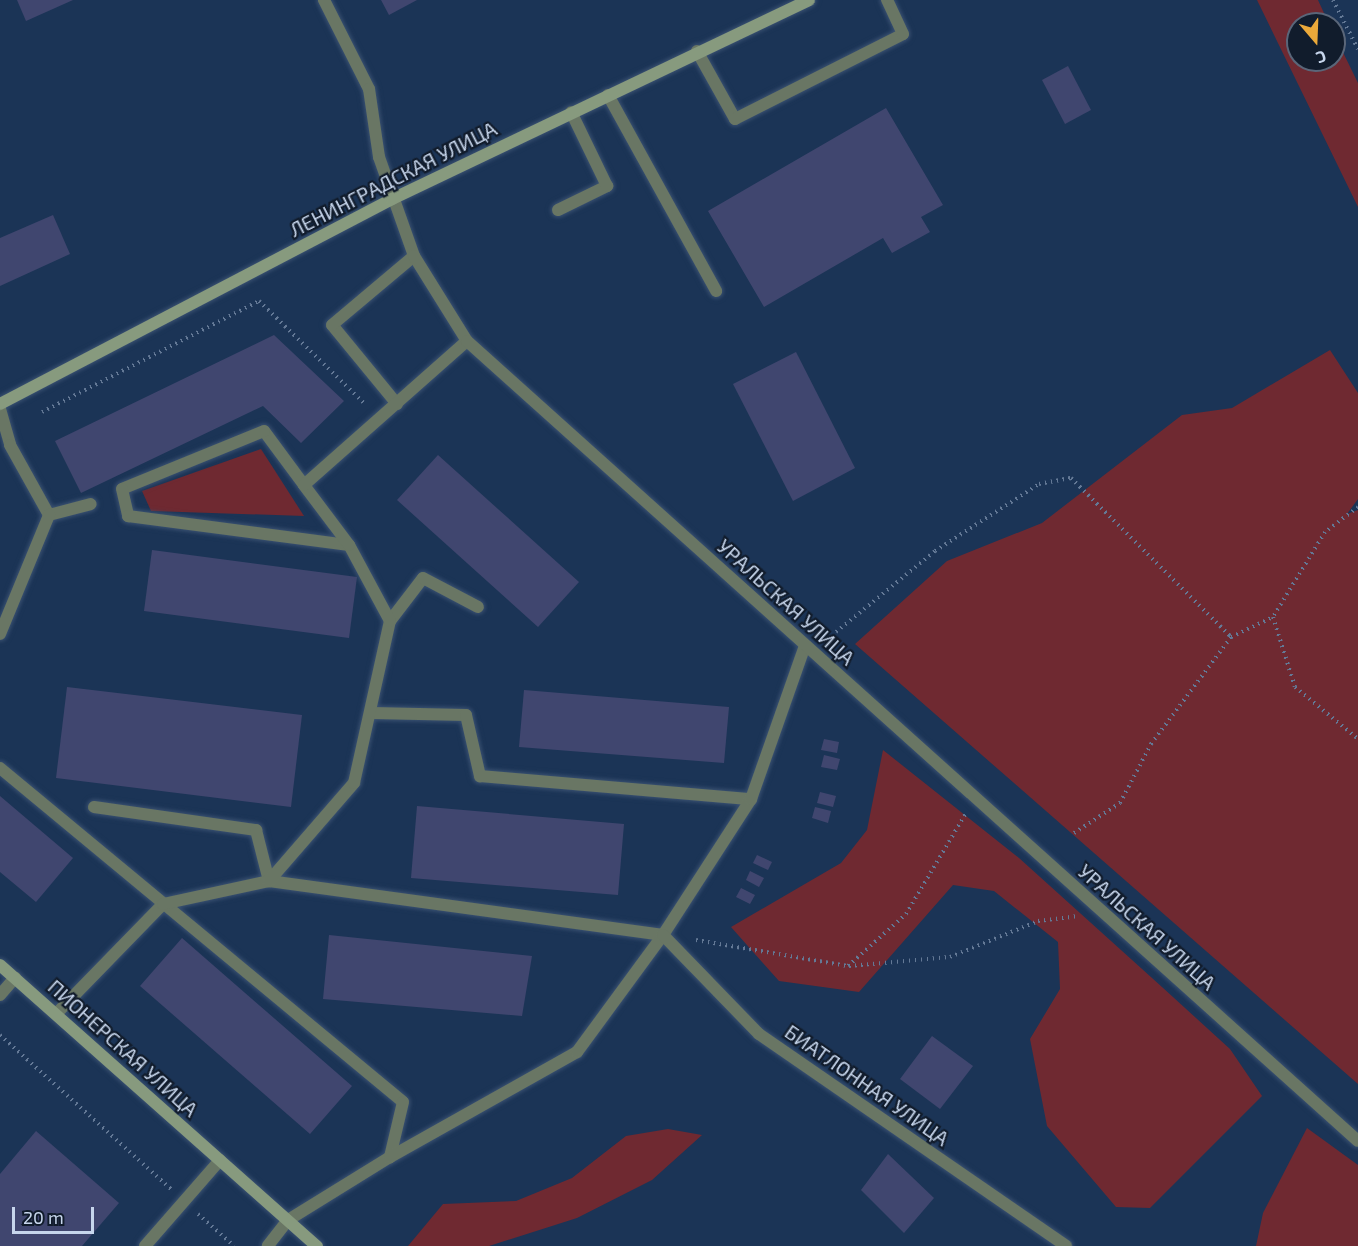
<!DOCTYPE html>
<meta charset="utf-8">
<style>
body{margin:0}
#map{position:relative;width:1358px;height:1246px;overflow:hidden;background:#1b3456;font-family:"Exo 2",sans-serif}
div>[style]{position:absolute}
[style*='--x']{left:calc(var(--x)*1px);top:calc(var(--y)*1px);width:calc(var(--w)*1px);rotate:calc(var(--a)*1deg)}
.green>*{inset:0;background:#6f2931}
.building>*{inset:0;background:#40466f}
.path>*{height:4px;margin-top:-2px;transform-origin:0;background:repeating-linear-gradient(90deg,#647996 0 1.5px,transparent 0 6px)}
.roads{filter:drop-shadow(0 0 2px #3a5171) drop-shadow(0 0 2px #3a5171)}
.lane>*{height:12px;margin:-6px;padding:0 6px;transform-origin:6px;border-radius:6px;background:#697664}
.street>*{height:12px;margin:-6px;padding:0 6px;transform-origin:6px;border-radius:6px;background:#697664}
.secondary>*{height:12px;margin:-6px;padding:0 6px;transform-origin:6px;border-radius:6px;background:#879a7e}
span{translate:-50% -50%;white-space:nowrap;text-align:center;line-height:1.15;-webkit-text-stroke:4.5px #111c2c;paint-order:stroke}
.street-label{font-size:20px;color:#c7d6ec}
.north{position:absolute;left:1286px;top:12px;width:60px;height:60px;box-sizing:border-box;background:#111c2c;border:2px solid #5a6679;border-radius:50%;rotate:161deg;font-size:16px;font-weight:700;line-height:24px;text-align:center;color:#c7d6ec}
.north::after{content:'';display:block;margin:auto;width:21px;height:27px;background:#eba93a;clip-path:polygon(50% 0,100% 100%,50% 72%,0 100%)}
.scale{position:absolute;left:12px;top:1207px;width:82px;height:27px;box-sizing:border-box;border:3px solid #c7d6ec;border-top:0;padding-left:8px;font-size:18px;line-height:21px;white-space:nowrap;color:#c7d6ec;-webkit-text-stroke:4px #111c2c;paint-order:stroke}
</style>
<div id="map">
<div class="green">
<i style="clip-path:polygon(1257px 0,1318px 0,1329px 24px,1298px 24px,1298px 60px,1334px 60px,1334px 34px,1358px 83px,1358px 207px)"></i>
<i style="clip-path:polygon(1330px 350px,1358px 393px,1358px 499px,1347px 514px,1358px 510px,1358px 1084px,855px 644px,947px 561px,1042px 523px,1182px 415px,1232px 408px)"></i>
<i style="clip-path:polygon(261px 449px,304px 516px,151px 511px,142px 491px)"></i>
<i style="clip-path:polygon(883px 750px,1019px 858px,1162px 987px,1230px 1049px,1262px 1096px,1150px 1208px,1116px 1207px,1047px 1126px,1030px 1039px,1060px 989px,1058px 942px,994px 891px,953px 885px,859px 992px,779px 981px,731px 927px,841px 863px,867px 830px)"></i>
<i style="clip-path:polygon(1307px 1128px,1358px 1165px,1358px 1246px,1256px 1246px,1263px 1213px)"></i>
<i style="clip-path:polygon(668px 1129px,702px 1135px,652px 1180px,577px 1218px,489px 1246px,408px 1246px,443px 1204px,516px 1201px,572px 1178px,626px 1136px)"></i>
</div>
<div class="building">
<i style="clip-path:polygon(17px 0,73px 0,26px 21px)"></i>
<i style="clip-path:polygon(381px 0,417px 0,389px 15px)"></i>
<i style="clip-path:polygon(1068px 66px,1091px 110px,1065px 124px,1042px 80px)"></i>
<i style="clip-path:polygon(886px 108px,943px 205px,921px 217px,930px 232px,892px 253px,883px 238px,764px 307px,708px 211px)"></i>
<i style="clip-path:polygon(53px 215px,70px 254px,0 286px,0 238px)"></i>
<i style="clip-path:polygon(274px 335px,344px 401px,301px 443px,263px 406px,81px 493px,55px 441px)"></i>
<i style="clip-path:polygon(796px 352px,855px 468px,793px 501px,733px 384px)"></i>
<i style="clip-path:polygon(438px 455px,579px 582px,538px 627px,397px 500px)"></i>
<i style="clip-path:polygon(152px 550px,357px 577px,349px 638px,144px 611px)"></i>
<i style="clip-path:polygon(67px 687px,302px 715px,291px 807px,56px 778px)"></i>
<i style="clip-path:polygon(524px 690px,729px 707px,724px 763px,519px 747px)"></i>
<i style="clip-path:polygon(824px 739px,839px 742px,837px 753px,821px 750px)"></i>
<i style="clip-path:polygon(824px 755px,840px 759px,837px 770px,821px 767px)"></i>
<i style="clip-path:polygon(820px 792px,836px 796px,833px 807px,817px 803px)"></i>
<i style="clip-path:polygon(0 796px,73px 858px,36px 902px,0 872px)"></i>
<i style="clip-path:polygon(417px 806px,624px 824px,618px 895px,411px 878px)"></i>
<i style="clip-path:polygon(815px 807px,831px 811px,828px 823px,812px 818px)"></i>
<i style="clip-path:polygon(757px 855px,772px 862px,768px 870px,753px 863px)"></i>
<i style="clip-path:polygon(750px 871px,764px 878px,759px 887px,746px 880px)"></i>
<i style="clip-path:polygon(741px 888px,755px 895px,750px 904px,736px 897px)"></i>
<i style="clip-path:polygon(329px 935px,532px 956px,522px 1016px,323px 999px)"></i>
<i style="clip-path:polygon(182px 938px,352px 1086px,310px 1134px,140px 986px)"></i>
<i style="clip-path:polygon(932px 1036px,973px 1066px,940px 1109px,900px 1079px)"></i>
<i style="clip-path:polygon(36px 1131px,119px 1203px,82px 1246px,0 1246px,0 1174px)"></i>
<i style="clip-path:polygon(888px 1154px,934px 1198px,904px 1233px,861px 1190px)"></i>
</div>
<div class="path">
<i style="--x:1333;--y:0;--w:55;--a:63"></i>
<i style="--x:42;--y:412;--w:244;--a:-27.1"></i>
<i style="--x:259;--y:301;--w:149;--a:44.2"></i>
<i style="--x:1358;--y:507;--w:41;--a:142.9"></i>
<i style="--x:1325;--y:532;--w:100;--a:121.5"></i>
<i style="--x:1273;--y:617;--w:73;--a:72.6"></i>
<i style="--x:1295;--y:687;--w:82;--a:39.5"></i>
<i style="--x:836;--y:632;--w:128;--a:-39.3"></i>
<i style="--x:935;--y:551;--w:124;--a:-32.8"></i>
<i style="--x:1039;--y:484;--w:33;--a:-11"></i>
<i style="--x:1071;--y:478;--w:226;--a:44.8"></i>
<i style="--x:1074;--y:833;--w:55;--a:-33.1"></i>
<i style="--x:1120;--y:803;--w:67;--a:-62.3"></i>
<i style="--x:1151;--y:744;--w:134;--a:-53.2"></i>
<i style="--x:1231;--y:637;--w:47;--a:-25.5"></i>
<i style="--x:696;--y:940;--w:154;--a:9.7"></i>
<i style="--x:848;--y:966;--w:78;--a:-41.9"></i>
<i style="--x:906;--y:914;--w:117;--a:-59.3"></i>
<i style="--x:849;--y:966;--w:101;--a:-5.1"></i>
<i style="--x:950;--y:957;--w:95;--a:-22.2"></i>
<i style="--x:1038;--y:921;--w:41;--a:-7"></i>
<i style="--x:0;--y:1035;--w:230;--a:42"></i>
<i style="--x:198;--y:1214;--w:48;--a:41.6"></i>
</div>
<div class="roads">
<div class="lane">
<i style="--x:697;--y:51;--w:78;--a:60.8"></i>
<i style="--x:735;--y:119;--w:188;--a:-26.8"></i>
<i style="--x:903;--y:34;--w:38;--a:-115"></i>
<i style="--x:608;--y:95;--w:224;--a:61.1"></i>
<i style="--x:558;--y:210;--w:55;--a:-26.1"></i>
<i style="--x:607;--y:186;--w:82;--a:-115.9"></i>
<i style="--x:397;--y:404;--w:102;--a:-129.4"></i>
<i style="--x:332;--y:325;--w:107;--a:-40.1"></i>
<i style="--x:0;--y:409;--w:37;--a:74"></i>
<i style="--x:10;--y:445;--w:80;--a:60.9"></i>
<i style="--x:49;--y:515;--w:43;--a:-14.7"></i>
<i style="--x:304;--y:485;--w:67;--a:-126.5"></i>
<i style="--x:264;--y:431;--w:153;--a:157.8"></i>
<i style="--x:122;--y:489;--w:28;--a:77"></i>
<i style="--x:128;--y:516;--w:223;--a:7.5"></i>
<i style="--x:390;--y:621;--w:54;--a:-52.5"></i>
<i style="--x:423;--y:578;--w:62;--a:27.8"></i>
<i style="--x:0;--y:634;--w:129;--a:-67.6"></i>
<i style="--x:372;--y:713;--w:94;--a:1.2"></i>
<i style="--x:466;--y:715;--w:63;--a:77.1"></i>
<i style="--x:480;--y:776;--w:272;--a:4.9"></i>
<i style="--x:0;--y:768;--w:523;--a:39.65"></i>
<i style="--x:403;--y:1102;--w:57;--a:103.3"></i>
<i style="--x:390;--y:1157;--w:120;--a:148.3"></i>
<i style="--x:288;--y:1220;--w:33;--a:128"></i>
<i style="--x:94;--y:807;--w:164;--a:8.1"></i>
<i style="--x:256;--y:830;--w:53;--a:75.7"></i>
<i style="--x:269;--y:881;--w:398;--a:7.8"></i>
<i style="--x:0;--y:995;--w:23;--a:-49"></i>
<i style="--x:56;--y:1014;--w:153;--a:-45.8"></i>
<i style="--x:163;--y:904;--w:108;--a:-12.2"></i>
<i style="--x:269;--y:881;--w:130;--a:-49.1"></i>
<i style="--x:354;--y:783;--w:166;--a:-77.5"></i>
<i style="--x:390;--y:621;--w:86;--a:-118.3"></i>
<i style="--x:349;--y:545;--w:75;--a:-126.9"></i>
<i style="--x:304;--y:485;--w:217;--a:-41.5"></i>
<i style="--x:390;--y:1157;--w:214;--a:-29.3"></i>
<i style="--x:577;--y:1052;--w:145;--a:-53.7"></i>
<i style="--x:663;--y:935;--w:162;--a:-57.1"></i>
<i style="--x:751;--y:799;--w:162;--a:-70.6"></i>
<i style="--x:145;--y:1246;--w:114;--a:-48.9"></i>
</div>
<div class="street">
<i style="--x:324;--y:0;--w:100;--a:63.2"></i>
<i style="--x:369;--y:89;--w:69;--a:81.6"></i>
<i style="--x:379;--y:157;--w:105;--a:70.5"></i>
<i style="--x:414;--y:256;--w:100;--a:58.1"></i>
<i style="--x:467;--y:341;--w:1197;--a:41.92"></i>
<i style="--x:663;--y:935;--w:138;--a:45.9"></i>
<i style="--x:759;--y:1034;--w:373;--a:34.6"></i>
</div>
<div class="secondary">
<i style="--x:0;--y:404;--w:442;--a:-27.6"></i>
<i style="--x:392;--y:199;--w:462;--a:-25.5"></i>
<i style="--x:0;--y:965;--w:424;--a:41.6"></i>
</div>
</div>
<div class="street-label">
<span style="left:393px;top:179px;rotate:-27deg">ЛЕНИНГРАДСКАЯ УЛИЦА</span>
<span style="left:786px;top:602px;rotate:42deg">УРАЛЬСКАЯ УЛИЦА</span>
<span style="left:1147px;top:927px;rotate:42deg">УРАЛЬСКАЯ УЛИЦА</span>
<span style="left:123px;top:1048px;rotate:42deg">ПИОНЕРСКАЯ УЛИЦА</span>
<span style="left:867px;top:1085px;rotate:35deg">БИАТЛОННАЯ УЛИЦА</span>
</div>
<div class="north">С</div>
<div class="scale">20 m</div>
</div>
